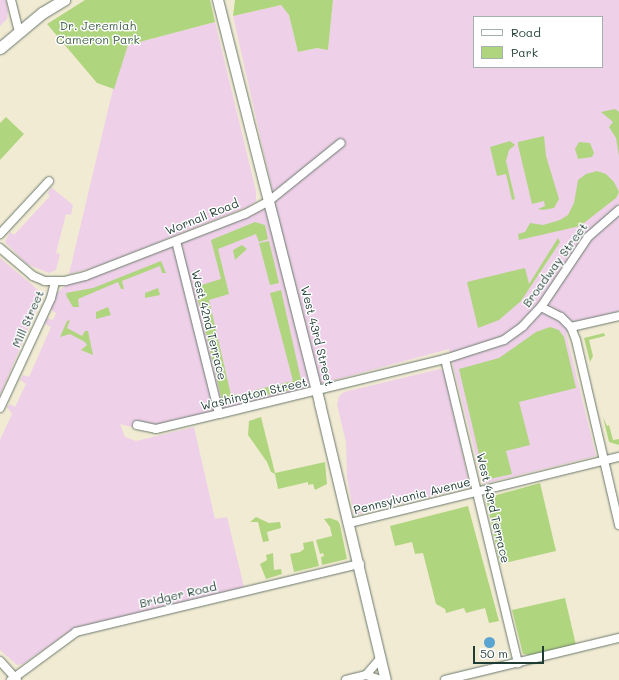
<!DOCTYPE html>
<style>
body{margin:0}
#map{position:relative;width:619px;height:680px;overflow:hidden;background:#f2ebd4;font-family:Mali,sans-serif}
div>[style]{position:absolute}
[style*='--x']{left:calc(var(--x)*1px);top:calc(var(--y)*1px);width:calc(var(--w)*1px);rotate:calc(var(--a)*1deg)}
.built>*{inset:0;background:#eed0e8}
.green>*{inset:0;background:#b0d57f}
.water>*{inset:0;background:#5aa4d1}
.round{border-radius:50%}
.roads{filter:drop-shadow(0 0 1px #697a6c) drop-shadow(0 0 1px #697a6c)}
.minor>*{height:8px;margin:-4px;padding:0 4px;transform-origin:4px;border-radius:4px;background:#fff}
.tertiary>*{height:10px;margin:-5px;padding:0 5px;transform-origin:5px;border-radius:5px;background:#fff}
.secondary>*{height:11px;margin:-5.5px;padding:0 5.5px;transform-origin:5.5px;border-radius:5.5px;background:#fff}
span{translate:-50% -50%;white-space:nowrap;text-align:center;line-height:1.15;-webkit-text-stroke:3px #fff;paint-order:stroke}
.park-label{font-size:12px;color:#436347}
.street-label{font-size:12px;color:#1f3d34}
.legend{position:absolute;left:473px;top:16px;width:130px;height:52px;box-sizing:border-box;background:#fff;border:1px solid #a5b1ae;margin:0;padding:5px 7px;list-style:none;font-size:12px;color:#1f3d34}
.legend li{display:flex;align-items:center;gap:8px;height:20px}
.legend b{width:20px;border:1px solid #a5b1ae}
.scale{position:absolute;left:473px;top:646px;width:71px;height:18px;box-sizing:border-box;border:2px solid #1f3d34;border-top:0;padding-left:5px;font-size:12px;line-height:14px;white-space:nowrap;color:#1f3d34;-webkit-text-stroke:3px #fff;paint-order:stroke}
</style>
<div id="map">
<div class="built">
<i style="clip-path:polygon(0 0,6px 0,8px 11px,7px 19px,0 26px)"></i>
<i style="clip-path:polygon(evenodd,333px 0,619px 0,619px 311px,575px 323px,566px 333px,596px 456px,483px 484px,449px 349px,146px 431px,120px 424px,125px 437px,136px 441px,194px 427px,215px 519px,227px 517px,244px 587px,70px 631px,23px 664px,17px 665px,0 650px,0 440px,12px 414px,7px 407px,10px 404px,15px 407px,26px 384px,20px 380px,23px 375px,29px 377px,51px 327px,45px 324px,46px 318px,53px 320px,56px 313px,50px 309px,57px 293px,67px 284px,111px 271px,261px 211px,275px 202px,233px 16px,281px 5px,289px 15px,298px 52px,317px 48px,328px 50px,333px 0,474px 17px,602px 17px,602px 67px,474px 67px,474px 17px)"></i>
<i style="clip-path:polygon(215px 22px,256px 191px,256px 201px,250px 206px,96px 267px,69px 274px,113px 89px,128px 45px)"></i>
<i style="clip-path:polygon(51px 187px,73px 205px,71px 215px,66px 214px,56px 253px,60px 254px,56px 270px,49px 273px,27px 264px,5px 242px,10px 232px,14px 235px,50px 196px,48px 193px)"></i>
<i style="clip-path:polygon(0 258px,43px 294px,0 395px)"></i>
<i style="clip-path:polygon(440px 369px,444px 372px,470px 487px,354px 515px,347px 477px,346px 442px,337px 405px,339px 396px,344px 392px)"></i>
</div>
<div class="green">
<i style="clip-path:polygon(85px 0,210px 0,215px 22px,128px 45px,114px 89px,97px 83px,47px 24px)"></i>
<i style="clip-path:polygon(235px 0,333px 0,328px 50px,317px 48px,298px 52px,289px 15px,281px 5px,233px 16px)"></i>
<i style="clip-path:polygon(615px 109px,619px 112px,619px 156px,616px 138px,609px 127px,613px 122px,601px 112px)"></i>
<i style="clip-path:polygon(6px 117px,24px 134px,0 160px,0 123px)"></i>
<i style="clip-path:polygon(544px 136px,546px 156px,559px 199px,554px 208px,543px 210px,538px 209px,545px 206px,544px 201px,532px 204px,518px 145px,518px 142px)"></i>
<i style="clip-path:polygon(510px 141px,515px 145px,509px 150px,506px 161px,515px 199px,512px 200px,506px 174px,497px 176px,490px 147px)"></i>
<i style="clip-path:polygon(579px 142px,590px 143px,594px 153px,592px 157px,578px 159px,575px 149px)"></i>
<i style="clip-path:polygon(597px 171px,606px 174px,614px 182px,619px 192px,616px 198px,580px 226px,519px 240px,518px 234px,525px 232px,530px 223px,543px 225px,560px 220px,568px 215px,574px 203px,578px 180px,586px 174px)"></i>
<i style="clip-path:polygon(255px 222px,265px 225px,268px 239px,259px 242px,256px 234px,218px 249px,229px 294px,209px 300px,231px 395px,239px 394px,241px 401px,223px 405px,195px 287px,221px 279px,211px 240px)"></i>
<i style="clip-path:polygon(558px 238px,560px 242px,521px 301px,499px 320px,478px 328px,467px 282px,525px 268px,529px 284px)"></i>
<i style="clip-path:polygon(269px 241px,279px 283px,270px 285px,259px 243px)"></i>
<i style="clip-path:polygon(242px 245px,247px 249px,235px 260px,233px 250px)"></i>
<i style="clip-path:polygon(161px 261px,166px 273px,162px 273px,160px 266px,122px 281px,124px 289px,121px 289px,118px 282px,78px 299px,79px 307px,73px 307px,67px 297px,66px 293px,93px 288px)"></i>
<i style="clip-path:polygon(158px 288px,160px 295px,145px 298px,145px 293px)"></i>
<i style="clip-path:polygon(281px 290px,302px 384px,299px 388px,253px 398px,252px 392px,255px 390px,293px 381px,270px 293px)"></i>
<i style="clip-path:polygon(108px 307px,111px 315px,96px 319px,96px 312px)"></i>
<i style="clip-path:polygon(70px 320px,67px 328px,82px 336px,85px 331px,88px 331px,93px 355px,81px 350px,87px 345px,85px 342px,70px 334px,60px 337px,67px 321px)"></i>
<i style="clip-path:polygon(550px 327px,559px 330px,564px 337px,576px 388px,519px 402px,530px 445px,506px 451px,512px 474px,485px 480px,459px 369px,499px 358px,536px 332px)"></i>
<i style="clip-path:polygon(604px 333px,605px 336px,589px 340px,593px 356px,590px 362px,584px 338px)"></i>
<i style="clip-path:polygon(261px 417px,275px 473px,325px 462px,327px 484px,315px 490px,313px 484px,308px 485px,308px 482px,278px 489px,275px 474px,271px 472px,267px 462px,248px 435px,249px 421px)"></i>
<i style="clip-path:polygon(603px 417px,607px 426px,609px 425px,613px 440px,619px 439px,619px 445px,609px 442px)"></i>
<i style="clip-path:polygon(540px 483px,556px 551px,500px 564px,486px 498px)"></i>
<i style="clip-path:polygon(468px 506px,499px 621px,489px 623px,485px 608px,466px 613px,464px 608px,446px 613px,445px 609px,436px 604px,423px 553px,415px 554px,412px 542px,395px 546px,390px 526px)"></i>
<i style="clip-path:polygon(256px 517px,269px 523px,280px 522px,281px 528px,267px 532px,269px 541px,263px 542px,258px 522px,250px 522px)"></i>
<i style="clip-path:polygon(330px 518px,338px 521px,340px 525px,347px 559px,322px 565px,321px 557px,324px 556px,323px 553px,320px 554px,316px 540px,332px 536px,330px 527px,324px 519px)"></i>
<i style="clip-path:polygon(313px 541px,319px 566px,294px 572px,290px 554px,300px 552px,304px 549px,303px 543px)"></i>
<i style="clip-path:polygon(273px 553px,274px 570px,281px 569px,282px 574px,266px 579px,260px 564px,267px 560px,266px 555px)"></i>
<i style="clip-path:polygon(565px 598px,576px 645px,530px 655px,523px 654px,512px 610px)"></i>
</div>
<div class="water">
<i class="round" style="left:483.5px;top:636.5px;width:11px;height:11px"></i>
</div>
<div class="roads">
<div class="minor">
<i style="--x:11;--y:0;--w:32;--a:76"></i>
<i style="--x:0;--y:234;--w:72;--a:-47.2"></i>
<i style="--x:176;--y:241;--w:178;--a:76"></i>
<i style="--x:0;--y:248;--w:43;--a:40.3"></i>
<i style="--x:33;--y:276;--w:13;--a:23"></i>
<i style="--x:45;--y:281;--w:20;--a:0"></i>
<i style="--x:65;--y:281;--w:21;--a:-14"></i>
<i style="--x:85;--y:276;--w:172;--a:-21.2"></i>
<i style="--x:245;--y:214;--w:27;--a:-28"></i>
<i style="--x:269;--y:201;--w:92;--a:-38.9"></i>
<i style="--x:541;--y:307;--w:22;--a:27"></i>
<i style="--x:561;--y:317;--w:14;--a:45"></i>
<i style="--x:571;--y:327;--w:14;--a:69"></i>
<i style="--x:576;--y:340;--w:190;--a:76.9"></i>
<i style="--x:571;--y:327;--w:49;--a:-12.9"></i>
<i style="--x:445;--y:359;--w:313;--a:76.5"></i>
<i style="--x:0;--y:408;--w:121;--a:-65.1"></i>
<i style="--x:51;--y:298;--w:16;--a:-76"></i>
<i style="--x:137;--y:425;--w:19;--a:12"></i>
<i style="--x:156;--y:429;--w:65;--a:-13.4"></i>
<i style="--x:219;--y:414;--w:233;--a:-13.7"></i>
<i style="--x:445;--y:359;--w:62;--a:-17.9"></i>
<i style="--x:504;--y:340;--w:24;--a:-36"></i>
<i style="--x:523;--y:326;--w:26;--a:-47"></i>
<i style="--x:541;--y:307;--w:84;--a:-56.1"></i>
<i style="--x:588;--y:237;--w:41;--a:-41.1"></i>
<i style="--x:350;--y:523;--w:277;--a:-13.8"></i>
<i style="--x:0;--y:661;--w:25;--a:48"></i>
<i style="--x:366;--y:675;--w:23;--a:-49"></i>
<i style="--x:11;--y:680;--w:81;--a:-36.4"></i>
<i style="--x:76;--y:632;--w:292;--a:-13.5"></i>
<i style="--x:346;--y:680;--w:21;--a:-14"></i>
<i style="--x:366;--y:675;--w:16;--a:18"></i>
<i style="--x:445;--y:680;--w:179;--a:-13.6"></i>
</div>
<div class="tertiary">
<i style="--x:218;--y:0;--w:417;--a:75.8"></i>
<i style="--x:320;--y:404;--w:284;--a:76.6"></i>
</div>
<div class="secondary">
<i style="--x:0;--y:48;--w:55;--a:-39.8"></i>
<i style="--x:42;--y:13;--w:26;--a:-31"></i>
</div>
</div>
<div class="park-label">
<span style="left:98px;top:33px">Dr. Jeremiah<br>Cameron Park</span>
</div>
<div class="street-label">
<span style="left:202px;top:217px;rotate:-22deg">Wornall Road</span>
<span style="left:555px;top:265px;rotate:-54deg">Broadway Street</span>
<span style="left:28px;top:319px;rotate:-66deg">Mill Street</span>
<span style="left:209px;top:325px;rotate:76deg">West 42nd Terrace</span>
<span style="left:317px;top:336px;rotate:76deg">West 43rd Street</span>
<span style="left:254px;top:394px;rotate:-13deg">Washington Street</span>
<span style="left:412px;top:496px;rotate:-14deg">Pennsylvania Avenue</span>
<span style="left:493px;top:508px;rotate:77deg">West 43rd Terrace</span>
<span style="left:178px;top:595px;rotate:-13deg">Bridger Road</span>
</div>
<ul class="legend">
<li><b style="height:5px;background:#fff"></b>Road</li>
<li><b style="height:11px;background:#b0d57f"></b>Park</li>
</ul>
<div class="scale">50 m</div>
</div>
